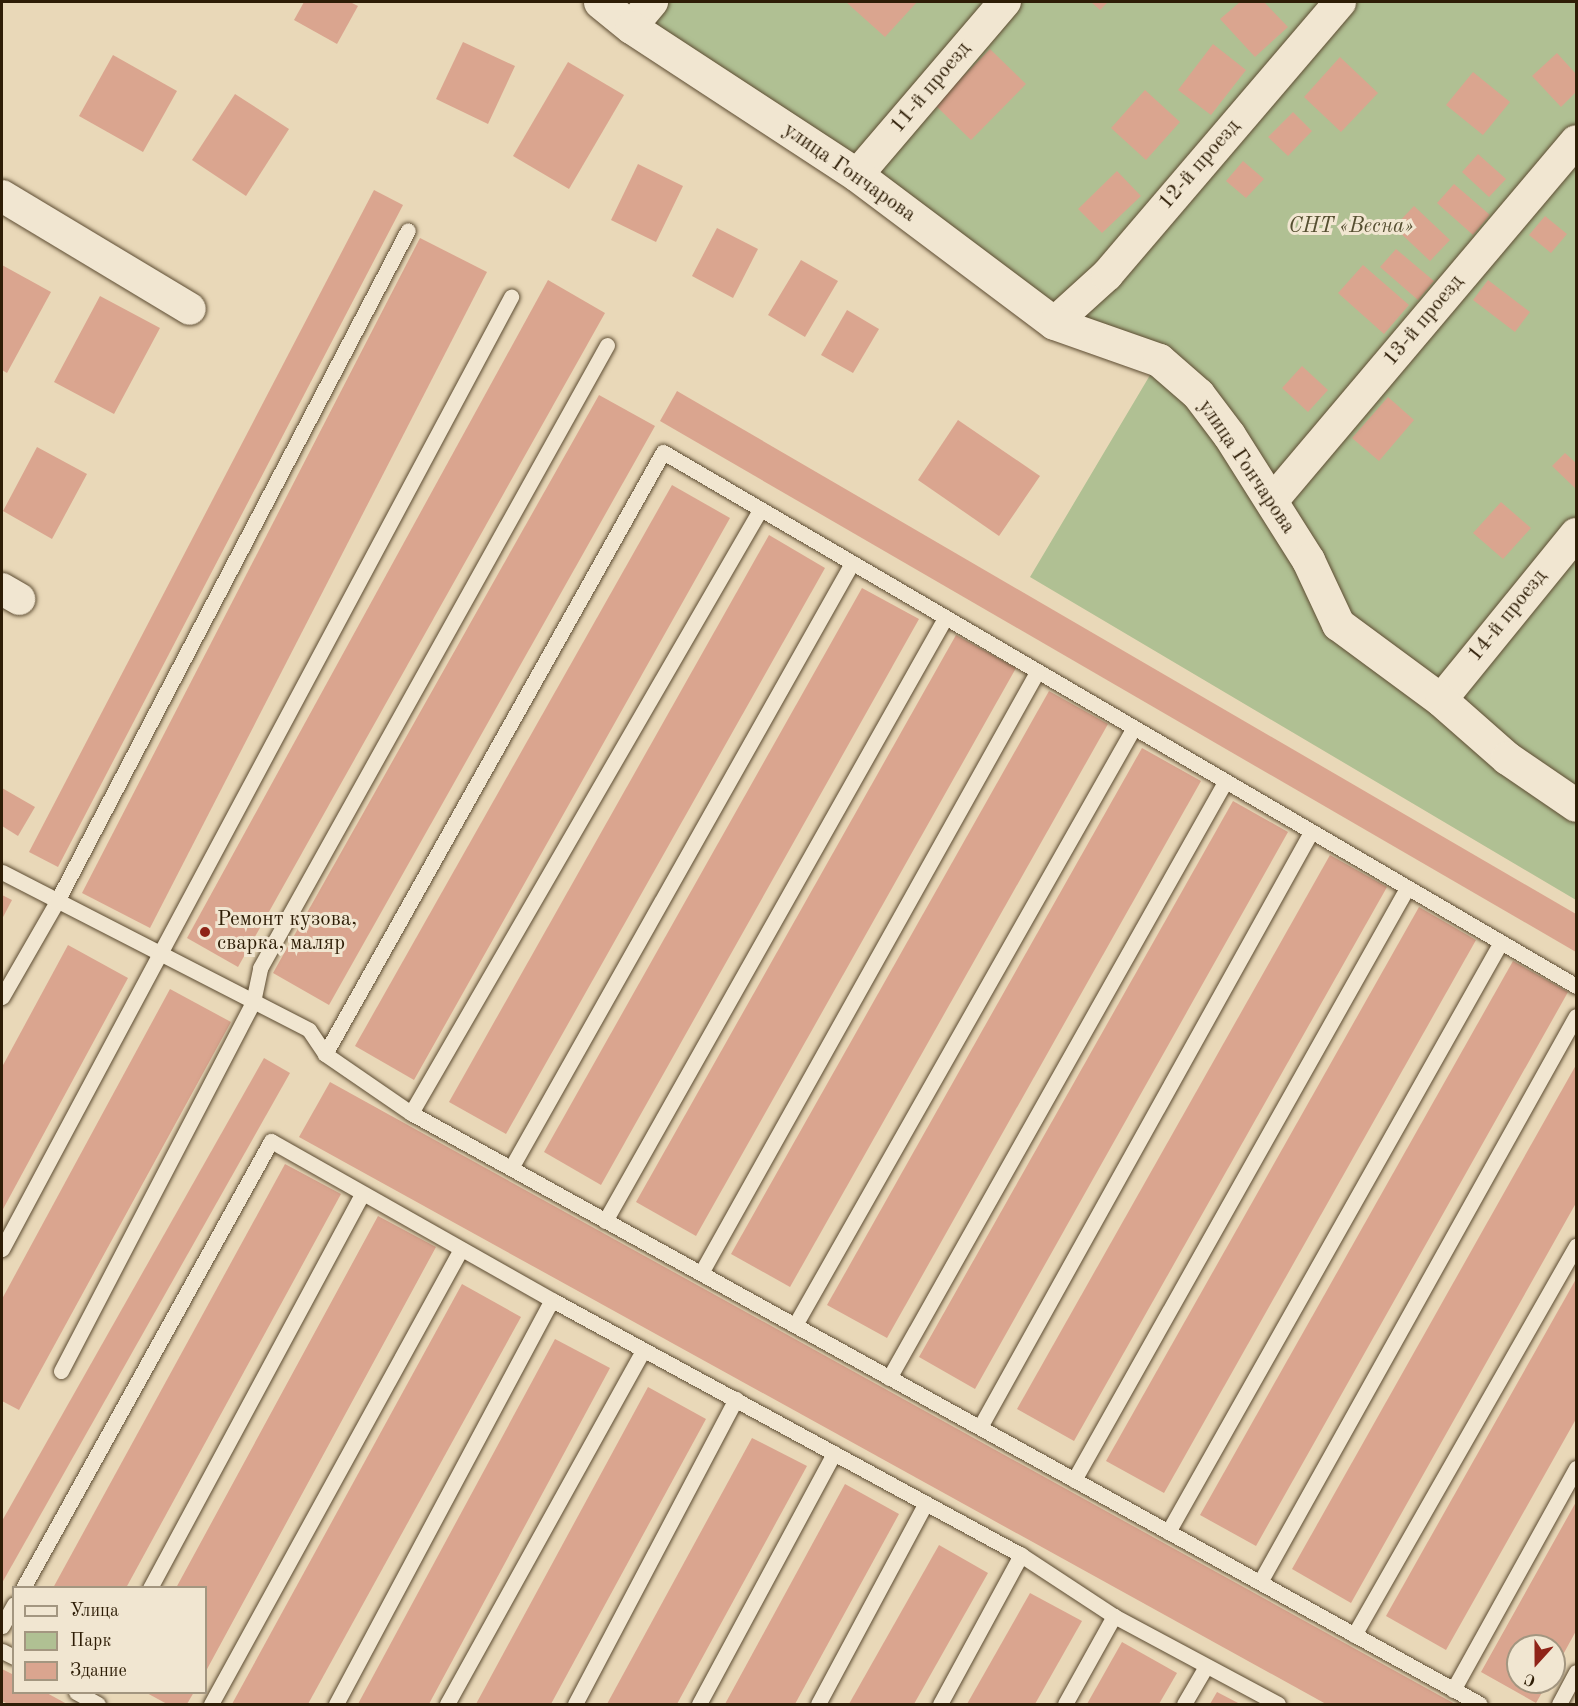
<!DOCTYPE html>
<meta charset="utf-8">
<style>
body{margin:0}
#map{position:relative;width:1578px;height:1706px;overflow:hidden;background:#e9d8b8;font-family:"Old Standard TT",serif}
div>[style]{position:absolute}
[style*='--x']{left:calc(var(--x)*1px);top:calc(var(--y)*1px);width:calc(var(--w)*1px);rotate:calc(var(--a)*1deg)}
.green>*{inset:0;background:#b0c093}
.building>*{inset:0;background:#daa58f}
.roads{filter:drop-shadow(0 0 2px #5d4c32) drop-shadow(0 0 2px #5d4c32)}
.service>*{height:15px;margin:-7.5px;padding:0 7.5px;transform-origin:7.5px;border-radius:7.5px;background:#f1e6d1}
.minor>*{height:32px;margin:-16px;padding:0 16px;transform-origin:16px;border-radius:16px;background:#f1e6d1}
.tertiary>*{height:33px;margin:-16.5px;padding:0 16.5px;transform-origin:16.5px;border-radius:16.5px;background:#f1e6d1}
.dots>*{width:16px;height:16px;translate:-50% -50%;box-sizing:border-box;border:3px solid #f1e6d1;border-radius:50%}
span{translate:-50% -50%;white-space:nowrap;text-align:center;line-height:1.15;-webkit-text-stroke:6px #f1e6d1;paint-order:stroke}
.street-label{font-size:21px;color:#2e1d06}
.park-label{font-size:21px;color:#554e30;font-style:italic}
.poi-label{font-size:21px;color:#2e1d06}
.left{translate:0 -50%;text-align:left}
.frame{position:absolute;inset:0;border:3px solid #2e1d06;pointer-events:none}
.legend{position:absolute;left:12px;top:1586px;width:195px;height:108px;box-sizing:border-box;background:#f1e6d1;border:2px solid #a39680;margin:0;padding:8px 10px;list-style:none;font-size:18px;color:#2e1d06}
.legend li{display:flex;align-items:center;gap:12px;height:30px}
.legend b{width:30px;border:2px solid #a39680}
.north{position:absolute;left:1506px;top:1634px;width:60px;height:60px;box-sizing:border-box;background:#f1e6d1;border:2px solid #a39680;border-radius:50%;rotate:201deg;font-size:16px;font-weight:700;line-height:24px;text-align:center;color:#2e1d06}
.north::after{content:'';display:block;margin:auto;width:21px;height:27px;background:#8f2418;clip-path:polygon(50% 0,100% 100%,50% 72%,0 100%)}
</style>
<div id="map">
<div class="green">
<i style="clip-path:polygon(600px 2px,1576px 2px,1576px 900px,1030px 577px,1159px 360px,1054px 323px)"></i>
</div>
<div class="building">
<i style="clip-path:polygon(304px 2px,350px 2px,358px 6px,337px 44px,294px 20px)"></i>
<i style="clip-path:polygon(846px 2px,917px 2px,885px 37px)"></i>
<i style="clip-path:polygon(1091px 2px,1108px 2px,1100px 10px)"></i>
<i style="clip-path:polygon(1240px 2px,1264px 2px,1288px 27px,1255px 57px,1220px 19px)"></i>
<i style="clip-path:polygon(463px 42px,515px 66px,488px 124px,436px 99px)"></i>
<i style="clip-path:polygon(1213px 44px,1246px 70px,1211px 115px,1178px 90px)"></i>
<i style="clip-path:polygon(990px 49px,1026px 84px,971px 140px,935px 105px)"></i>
<i style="clip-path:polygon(1557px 53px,1576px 74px,1576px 92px,1561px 107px,1532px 76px)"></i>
<i style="clip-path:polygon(113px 55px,177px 91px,143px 152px,79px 116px)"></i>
<i style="clip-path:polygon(1340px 57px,1378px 93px,1341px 132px,1304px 97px)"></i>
<i style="clip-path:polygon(568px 62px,624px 95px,569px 189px,513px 156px)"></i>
<i style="clip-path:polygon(1473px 72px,1510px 102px,1483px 135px,1446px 105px)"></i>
<i style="clip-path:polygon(1145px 90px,1180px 122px,1146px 160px,1111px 128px)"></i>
<i style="clip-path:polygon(235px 94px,289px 129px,246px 196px,192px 160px)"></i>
<i style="clip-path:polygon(1293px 112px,1312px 131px,1288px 156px,1268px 137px)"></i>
<i style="clip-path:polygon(1478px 154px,1506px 179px,1489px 197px,1462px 172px)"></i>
<i style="clip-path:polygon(1243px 161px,1264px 179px,1246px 198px,1226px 181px)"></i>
<i style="clip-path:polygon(638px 164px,683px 186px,656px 242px,611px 220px)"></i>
<i style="clip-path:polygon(1117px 171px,1141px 196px,1102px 233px,1078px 209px)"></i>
<i style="clip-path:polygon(1454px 184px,1490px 215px,1473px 235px,1437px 203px)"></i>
<i style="clip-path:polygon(374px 190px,403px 205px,58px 867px,29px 852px)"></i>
<i style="clip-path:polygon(1414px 206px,1450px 240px,1430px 261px,1394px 227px)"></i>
<i style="clip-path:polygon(1545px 216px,1567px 234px,1551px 253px,1529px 235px)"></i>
<i style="clip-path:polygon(717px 228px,758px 249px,733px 298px,692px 276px)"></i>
<i style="clip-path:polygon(420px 238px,487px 272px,150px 928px,82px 893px)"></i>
<i style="clip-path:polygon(1396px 249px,1434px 281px,1418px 300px,1380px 267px)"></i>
<i style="clip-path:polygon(801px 260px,838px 281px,805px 337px,768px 315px)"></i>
<i style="clip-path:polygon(2px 265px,51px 292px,7px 373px,2px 370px)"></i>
<i style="clip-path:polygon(1363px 265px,1409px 305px,1384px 334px,1338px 293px)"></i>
<i style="clip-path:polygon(548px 280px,605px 313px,238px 967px,187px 938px)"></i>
<i style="clip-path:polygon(1488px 280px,1530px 312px,1515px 332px,1473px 300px)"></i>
<i style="clip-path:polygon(100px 296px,160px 328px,114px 414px,54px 382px)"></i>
<i style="clip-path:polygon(847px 310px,879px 329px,853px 373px,821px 355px)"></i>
<i style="clip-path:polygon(1302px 366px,1328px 390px,1308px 412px,1282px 388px)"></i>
<i style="clip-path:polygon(677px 391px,1576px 914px,1576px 952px,660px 421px)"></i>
<i style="clip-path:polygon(599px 395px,655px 426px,329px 1005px,273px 973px)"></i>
<i style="clip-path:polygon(1388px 397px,1414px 420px,1379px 461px,1352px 438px)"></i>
<i style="clip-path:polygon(958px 420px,1040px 476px,999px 536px,918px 480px)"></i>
<i style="clip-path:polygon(37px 447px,87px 474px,52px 539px,3px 511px)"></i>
<i style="clip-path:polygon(1565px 453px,1576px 463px,1576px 489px,1552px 466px)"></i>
<i style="clip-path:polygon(672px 485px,730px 518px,414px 1080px,355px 1046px)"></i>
<i style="clip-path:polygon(1501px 502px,1531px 528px,1503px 559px,1473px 533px)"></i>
<i style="clip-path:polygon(769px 535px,825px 568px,506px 1134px,449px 1102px)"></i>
<i style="clip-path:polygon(862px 588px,919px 619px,601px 1185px,544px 1152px)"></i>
<i style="clip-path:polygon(956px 635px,1016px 668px,696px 1236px,636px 1202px)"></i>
<i style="clip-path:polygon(1049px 691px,1108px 724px,790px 1287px,731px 1254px)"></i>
<i style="clip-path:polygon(1142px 748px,1201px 781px,887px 1338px,827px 1305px)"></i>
<i style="clip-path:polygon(2px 788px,35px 807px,18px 836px,2px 826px)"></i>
<i style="clip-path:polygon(1233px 801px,1288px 832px,975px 1389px,919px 1357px)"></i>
<i style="clip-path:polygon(1330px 855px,1387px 887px,1074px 1441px,1017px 1409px)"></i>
<i style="clip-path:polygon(2px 895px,12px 900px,2px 919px)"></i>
<i style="clip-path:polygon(1419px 907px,1476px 940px,1164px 1493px,1106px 1461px)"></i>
<i style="clip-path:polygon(68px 945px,128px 978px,2px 1211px,2px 1067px)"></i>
<i style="clip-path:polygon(1513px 961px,1568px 992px,1256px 1546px,1200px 1515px)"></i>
<i style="clip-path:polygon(170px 989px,231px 1022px,19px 1410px,2px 1401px,2px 1299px)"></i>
<i style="clip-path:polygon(264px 1058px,290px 1073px,2px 1583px,2px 1521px)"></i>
<i style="clip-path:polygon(1576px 1065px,1576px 1203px,1351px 1603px,1292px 1569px)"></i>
<i style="clip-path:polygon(330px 1082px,1455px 1704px,1326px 1704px,299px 1137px)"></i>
<i style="clip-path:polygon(285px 1164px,341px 1194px,126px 1588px,53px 1588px)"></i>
<i style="clip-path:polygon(378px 1216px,436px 1247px,206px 1671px,206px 1588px,176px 1588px)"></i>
<i style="clip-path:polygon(1576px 1279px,1576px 1419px,1446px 1650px,1386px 1616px)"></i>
<i style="clip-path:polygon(462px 1284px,521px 1317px,308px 1704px,232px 1704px)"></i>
<i style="clip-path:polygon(555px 1339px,610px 1368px,429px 1704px,358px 1704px)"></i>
<i style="clip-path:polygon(648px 1387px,706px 1419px,551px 1704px,476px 1704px)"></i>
<i style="clip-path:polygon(752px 1438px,807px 1466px,677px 1704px,607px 1704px)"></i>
<i style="clip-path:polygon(845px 1484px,899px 1514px,795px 1704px,725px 1704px)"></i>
<i style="clip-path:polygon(1576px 1502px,1576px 1631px,1554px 1671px,1554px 1646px,1518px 1646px,1518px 1682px,1548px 1682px,1536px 1703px,1481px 1672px)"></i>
<i style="clip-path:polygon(939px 1545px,988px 1573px,914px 1704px,849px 1704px)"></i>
<i style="clip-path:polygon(1030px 1593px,1082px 1621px,1035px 1704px,967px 1704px)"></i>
<i style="clip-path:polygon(1122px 1642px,1177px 1673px,1159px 1704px,1087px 1704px)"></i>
<i style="clip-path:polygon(2px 1669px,14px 1675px,14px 1692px,45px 1692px,67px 1704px,8px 1704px,2px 1701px)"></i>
<i style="clip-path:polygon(145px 1692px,194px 1692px,187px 1704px,167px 1704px)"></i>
<i style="clip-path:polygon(1217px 1692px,1240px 1704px,1210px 1704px)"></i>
</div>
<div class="roads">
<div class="service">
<i style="--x:2;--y:872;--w:345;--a:27.2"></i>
<i style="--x:309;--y:1030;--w:29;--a:56"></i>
<i style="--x:325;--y:1054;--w:104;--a:34.5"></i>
<i style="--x:411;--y:1113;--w:1221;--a:28.94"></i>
<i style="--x:2;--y:997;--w:108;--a:-60.1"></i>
<i style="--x:56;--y:903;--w:759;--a:-62.39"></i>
<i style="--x:325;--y:1054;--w:690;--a:-60.69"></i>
<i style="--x:663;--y:452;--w:1058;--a:30.32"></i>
<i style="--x:411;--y:1113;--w:697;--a:-59.94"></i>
<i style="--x:511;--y:1168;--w:694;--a:-60.59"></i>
<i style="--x:605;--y:1221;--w:692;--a:-60.58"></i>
<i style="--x:2;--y:1249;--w:1080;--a:-61.87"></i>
<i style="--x:701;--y:1273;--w:689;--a:-60.79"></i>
<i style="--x:795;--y:1325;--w:685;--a:-60.44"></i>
<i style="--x:61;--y:1371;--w:416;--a:-62.5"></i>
<i style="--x:253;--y:1002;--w:35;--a:-78"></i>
<i style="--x:260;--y:968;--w:713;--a:-60.88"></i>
<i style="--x:889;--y:1378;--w:684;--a:-60.59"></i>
<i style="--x:980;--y:1427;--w:681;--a:-60.91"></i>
<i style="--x:1074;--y:1480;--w:679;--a:-60.64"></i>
<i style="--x:1168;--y:1532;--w:677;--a:-60.56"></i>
<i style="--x:1260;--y:1582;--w:648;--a:-60.83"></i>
<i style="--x:23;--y:1588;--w:511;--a:-60.98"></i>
<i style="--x:271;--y:1141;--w:323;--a:29.5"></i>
<i style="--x:552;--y:1300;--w:534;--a:28.53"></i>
<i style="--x:1021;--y:1555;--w:111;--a:33.3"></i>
<i style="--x:1114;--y:1616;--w:186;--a:28.2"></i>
<i style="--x:150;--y:1588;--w:447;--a:-61.7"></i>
<i style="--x:2;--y:1626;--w:25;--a:-61"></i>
<i style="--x:1354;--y:1635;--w:448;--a:-60.3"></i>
<i style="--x:2;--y:1651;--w:13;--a:27"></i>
<i style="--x:1453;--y:1690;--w:254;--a:-61"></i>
<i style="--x:76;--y:1692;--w:25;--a:29"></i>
<i style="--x:211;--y:1704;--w:519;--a:-61.21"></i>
<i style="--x:336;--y:1704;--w:458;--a:-61.9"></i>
<i style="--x:447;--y:1704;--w:405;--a:-61"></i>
<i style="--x:575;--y:1704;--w:345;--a:-62.2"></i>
<i style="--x:699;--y:1704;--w:285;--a:-61.7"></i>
<i style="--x:818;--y:1704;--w:228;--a:-61.8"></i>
<i style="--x:940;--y:1704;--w:170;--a:-61.5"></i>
<i style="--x:1065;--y:1704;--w:101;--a:-60.9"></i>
<i style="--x:1184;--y:1704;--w:42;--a:-59.7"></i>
<i style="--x:1559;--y:1704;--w:36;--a:-62"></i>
</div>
<div class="minor">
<i style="--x:631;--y:27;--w:33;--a:-50"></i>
<i style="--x:857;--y:175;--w:228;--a:-49.5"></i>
<i style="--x:2;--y:196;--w:219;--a:31"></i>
<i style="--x:1054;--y:323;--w:72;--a:-42.2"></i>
<i style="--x:1107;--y:275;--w:359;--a:-49.5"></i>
<i style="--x:1272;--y:501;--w:471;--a:-49.8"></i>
<i style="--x:2;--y:589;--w:20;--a:30"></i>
<i style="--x:1441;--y:700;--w:214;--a:-50.9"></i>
</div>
<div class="tertiary">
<i style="--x:600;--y:2;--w:40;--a:39"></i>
<i style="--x:631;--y:27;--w:270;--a:33.2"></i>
<i style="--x:857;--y:175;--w:246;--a:36.9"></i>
<i style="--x:1054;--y:323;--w:111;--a:19.4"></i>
<i style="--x:1159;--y:360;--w:52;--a:41.1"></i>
<i style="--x:1198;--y:394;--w:51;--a:52.9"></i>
<i style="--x:1229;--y:435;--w:148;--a:57.7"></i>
<i style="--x:1308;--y:560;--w:71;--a:64.9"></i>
<i style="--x:1338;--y:624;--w:128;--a:36.4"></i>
<i style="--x:1441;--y:700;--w:88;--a:41.3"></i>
<i style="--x:1507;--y:758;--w:83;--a:34.3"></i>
</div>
</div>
<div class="dots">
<i style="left:205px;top:932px;background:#8f2418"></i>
</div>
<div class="street-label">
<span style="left:931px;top:88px;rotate:-50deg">11-й проезд</span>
<span style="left:1200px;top:165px;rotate:-49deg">12-й проезд</span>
<span style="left:849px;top:173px;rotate:35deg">улица Гончарова</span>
<span style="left:1424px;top:321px;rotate:-50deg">13-й проезд</span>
<span style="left:1246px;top:467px;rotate:56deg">улица Гончарова</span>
<span style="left:1508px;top:616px;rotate:-51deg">14-й проезд</span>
</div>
<div class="park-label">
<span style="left:1351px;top:227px">СНТ «Весна»</span>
</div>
<div class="poi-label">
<span class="left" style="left:217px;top:932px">Ремонт кузова,<br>сварка, маляр</span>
</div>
<div class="frame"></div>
<ul class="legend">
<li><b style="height:8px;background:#f1e6d1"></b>Улица</li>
<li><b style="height:16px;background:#b0c093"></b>Парк</li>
<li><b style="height:16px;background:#daa58f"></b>Здание</li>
</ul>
<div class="north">С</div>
</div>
